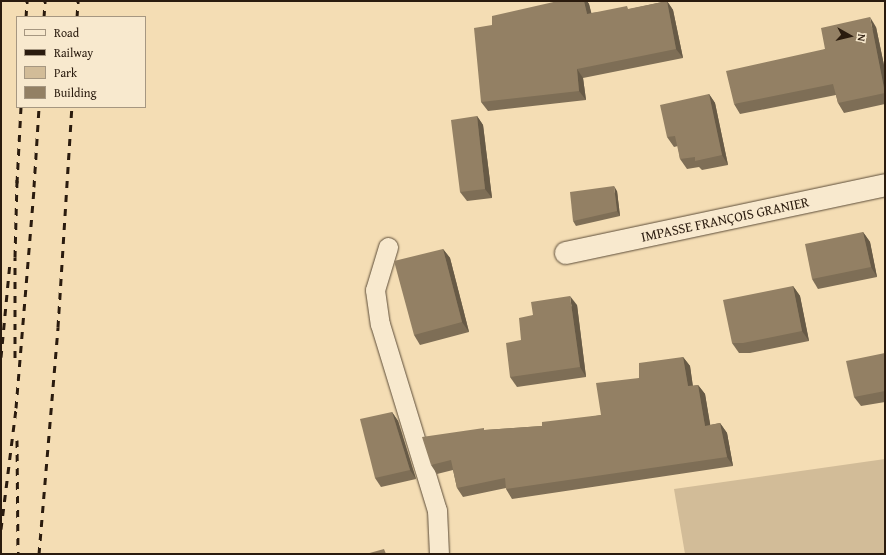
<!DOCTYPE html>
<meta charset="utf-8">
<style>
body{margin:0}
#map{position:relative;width:886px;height:555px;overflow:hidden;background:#f4ddb4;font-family:"Gentium Book Plus",serif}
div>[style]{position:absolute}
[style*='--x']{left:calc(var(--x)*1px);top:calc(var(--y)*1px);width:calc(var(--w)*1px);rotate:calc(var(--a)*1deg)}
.green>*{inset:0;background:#d2bc98}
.roads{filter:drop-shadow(0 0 1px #5c4c38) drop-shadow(0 0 1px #5c4c38)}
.lane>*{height:19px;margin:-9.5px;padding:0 9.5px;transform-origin:9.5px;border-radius:9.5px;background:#f8e9ce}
.street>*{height:22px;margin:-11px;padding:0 11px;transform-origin:11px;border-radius:11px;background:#f8e9ce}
.rail>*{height:3px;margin-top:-1.5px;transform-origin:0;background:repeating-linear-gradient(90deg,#2a1b0e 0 7px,transparent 0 14px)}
.wall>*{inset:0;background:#7e6e56}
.shaded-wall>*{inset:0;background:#675a46}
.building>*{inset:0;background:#938064}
span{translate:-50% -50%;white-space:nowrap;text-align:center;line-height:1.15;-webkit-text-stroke:4px #f8e9ce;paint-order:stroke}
.street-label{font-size:14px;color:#2a1b0e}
.frame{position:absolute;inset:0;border:2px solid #2a1b0e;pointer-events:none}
.legend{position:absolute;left:16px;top:16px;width:130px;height:92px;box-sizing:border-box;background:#f8e9ce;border:1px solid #a69781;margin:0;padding:5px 7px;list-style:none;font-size:12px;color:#2a1b0e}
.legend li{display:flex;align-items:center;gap:8px;height:20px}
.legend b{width:20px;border:1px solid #a69781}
.north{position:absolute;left:830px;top:16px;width:40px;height:40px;-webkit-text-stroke:3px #f8e9ce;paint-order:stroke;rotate:98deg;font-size:11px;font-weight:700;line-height:16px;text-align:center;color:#2a1b0e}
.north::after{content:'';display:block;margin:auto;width:14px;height:18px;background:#2a1b0e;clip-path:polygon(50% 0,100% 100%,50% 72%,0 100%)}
</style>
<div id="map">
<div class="green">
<i style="clip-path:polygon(885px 459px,885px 554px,685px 554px,674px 489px)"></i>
</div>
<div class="roads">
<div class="lane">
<i style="--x:388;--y:247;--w:45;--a:106.8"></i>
<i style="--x:375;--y:290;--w:34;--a:82"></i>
<i style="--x:380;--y:324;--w:195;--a:73"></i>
<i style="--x:437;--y:510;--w:44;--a:87.4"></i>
</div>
<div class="street">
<i style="--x:566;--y:253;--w:326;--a:-12"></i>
</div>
</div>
<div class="rail">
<i style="--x:26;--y:17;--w:16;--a:-86"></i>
<i style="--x:44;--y:17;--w:16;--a:-86"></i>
<i style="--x:77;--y:17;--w:16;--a:-86"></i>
<i style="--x:17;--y:183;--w:76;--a:-87"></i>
<i style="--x:1;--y:357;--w:96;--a:-84.6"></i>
<i style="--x:15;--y:358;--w:101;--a:-90"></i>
<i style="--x:15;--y:257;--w:78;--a:-88.5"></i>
<i style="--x:17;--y:440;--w:114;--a:89.5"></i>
<i style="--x:1;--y:529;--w:122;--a:-82.9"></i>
<i style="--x:16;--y:408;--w:222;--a:-85.3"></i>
<i style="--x:34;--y:187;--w:80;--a:-86.4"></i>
<i style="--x:39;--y:554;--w:228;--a:-85.2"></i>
<i style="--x:58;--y:327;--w:220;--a:-86.4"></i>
</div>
<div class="wall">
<i style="clip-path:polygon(558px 1px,587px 1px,589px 4px,591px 13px,630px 9px,667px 1px,673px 10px,683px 58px,583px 78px,586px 100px,488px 111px,481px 102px,492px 25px)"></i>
<i style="clip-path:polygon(876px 27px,885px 70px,885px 104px,844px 113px,838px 103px,836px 95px,740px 114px,734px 104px,825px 49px)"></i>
<i style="clip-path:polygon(709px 94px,715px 103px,728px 165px,702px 170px,699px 167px,687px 169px,680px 159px,678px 146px,674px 147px,667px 137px)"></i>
<i style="clip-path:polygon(477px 116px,483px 125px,492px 198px,467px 201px,460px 192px)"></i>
<i style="clip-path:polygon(617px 191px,620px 216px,576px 226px,573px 221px)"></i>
<i style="clip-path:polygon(863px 232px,870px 242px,877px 277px,818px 289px,812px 279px)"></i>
<i style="clip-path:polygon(443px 249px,450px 258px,469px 332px,420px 345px,414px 335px)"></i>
<i style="clip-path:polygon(793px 286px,800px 296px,809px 341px,750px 353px,739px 353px,732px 343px)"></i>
<i style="clip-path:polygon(577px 305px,586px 377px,517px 387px,510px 377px,521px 340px,533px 315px)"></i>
<i style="clip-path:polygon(885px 353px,885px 402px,861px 406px,854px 397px)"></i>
<i style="clip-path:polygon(683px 357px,690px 366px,693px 386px,698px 385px,705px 394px,710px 425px,720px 423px,727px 433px,733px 466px,512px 499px,506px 489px,506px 488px,463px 497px,457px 488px,453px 470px,437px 474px,431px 465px,485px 430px,542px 426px,601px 415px,639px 378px)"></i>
<i style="clip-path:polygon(392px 412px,398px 421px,416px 479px,381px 487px,375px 478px)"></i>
</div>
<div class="shaded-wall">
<i style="clip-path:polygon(584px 1px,587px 1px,589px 4px,594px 23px,587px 14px)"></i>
<i style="clip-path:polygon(667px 1px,673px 10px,683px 58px,676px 49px)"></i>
<i style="clip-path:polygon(870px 17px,876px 27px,885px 70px,885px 93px)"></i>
<i style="clip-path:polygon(577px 69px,583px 78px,586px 100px,579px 91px)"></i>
<i style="clip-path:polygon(709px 94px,715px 103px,728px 165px,722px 155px)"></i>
<i style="clip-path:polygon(477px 116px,483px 125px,492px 198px,485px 189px)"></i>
<i style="clip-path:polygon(614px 186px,617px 191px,620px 216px,617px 211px)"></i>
<i style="clip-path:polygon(863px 232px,870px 242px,877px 277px,871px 267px)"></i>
<i style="clip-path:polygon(443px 249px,450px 258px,469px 332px,462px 322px)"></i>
<i style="clip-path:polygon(793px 286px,800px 296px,809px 341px,802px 331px)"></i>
<i style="clip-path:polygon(570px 296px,577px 305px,586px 377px,580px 367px)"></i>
<i style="clip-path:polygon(683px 357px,690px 366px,694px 396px,688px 386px)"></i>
<i style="clip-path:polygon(698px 385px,705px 394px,712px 435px,705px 426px)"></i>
<i style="clip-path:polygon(392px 412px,398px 421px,416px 479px,410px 470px)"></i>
<i style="clip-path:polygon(720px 423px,727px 433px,733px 466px,727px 457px)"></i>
</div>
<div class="building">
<i style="clip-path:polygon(558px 1px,584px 1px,587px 14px,627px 6px,628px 9px,667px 1px,676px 49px,577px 69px,579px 91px,481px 102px,474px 28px,492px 25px,492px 16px)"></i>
<i style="clip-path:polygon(870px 17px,885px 93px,838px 103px,833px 84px,734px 104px,726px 71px,825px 49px,821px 28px)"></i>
<i style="clip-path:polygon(709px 94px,722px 155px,695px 161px,695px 157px,680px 159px,675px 136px,667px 137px,660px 105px)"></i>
<i style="clip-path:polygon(477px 116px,485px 189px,460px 192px,451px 120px)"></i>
<i style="clip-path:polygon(614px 186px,617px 211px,573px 221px,570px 192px)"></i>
<i style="clip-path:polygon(863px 232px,871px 267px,812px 279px,805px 244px)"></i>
<i style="clip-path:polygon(443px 249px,462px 322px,414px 335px,394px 261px)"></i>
<i style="clip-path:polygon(793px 286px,802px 331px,743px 343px,732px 343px,723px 300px)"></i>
<i style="clip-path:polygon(570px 296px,580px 367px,510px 377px,506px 343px,521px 340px,519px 318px,533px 315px,531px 302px)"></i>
<i style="clip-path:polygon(885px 353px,885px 391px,854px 397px,846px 361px)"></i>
<i style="clip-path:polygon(683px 357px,688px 386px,698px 385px,705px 426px,720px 423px,727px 457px,506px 489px,505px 478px,457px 488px,451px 460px,431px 465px,422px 437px,484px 428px,484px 430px,542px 426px,542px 422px,601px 415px,596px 383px,639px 378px,639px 363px)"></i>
<i style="clip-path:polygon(392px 412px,410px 470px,375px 478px,360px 419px)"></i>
<i style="clip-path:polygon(384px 549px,386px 554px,366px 554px)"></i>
</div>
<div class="street-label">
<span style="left:725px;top:219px;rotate:-12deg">IMPASSE FRANÇOIS GRANIER</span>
</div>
<div class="frame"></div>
<ul class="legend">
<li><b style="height:5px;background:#f8e9ce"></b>Road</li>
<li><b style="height:5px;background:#2a1b0e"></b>Railway</li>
<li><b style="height:11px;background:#d2bc98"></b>Park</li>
<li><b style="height:11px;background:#938064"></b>Building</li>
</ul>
<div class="north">N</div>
</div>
